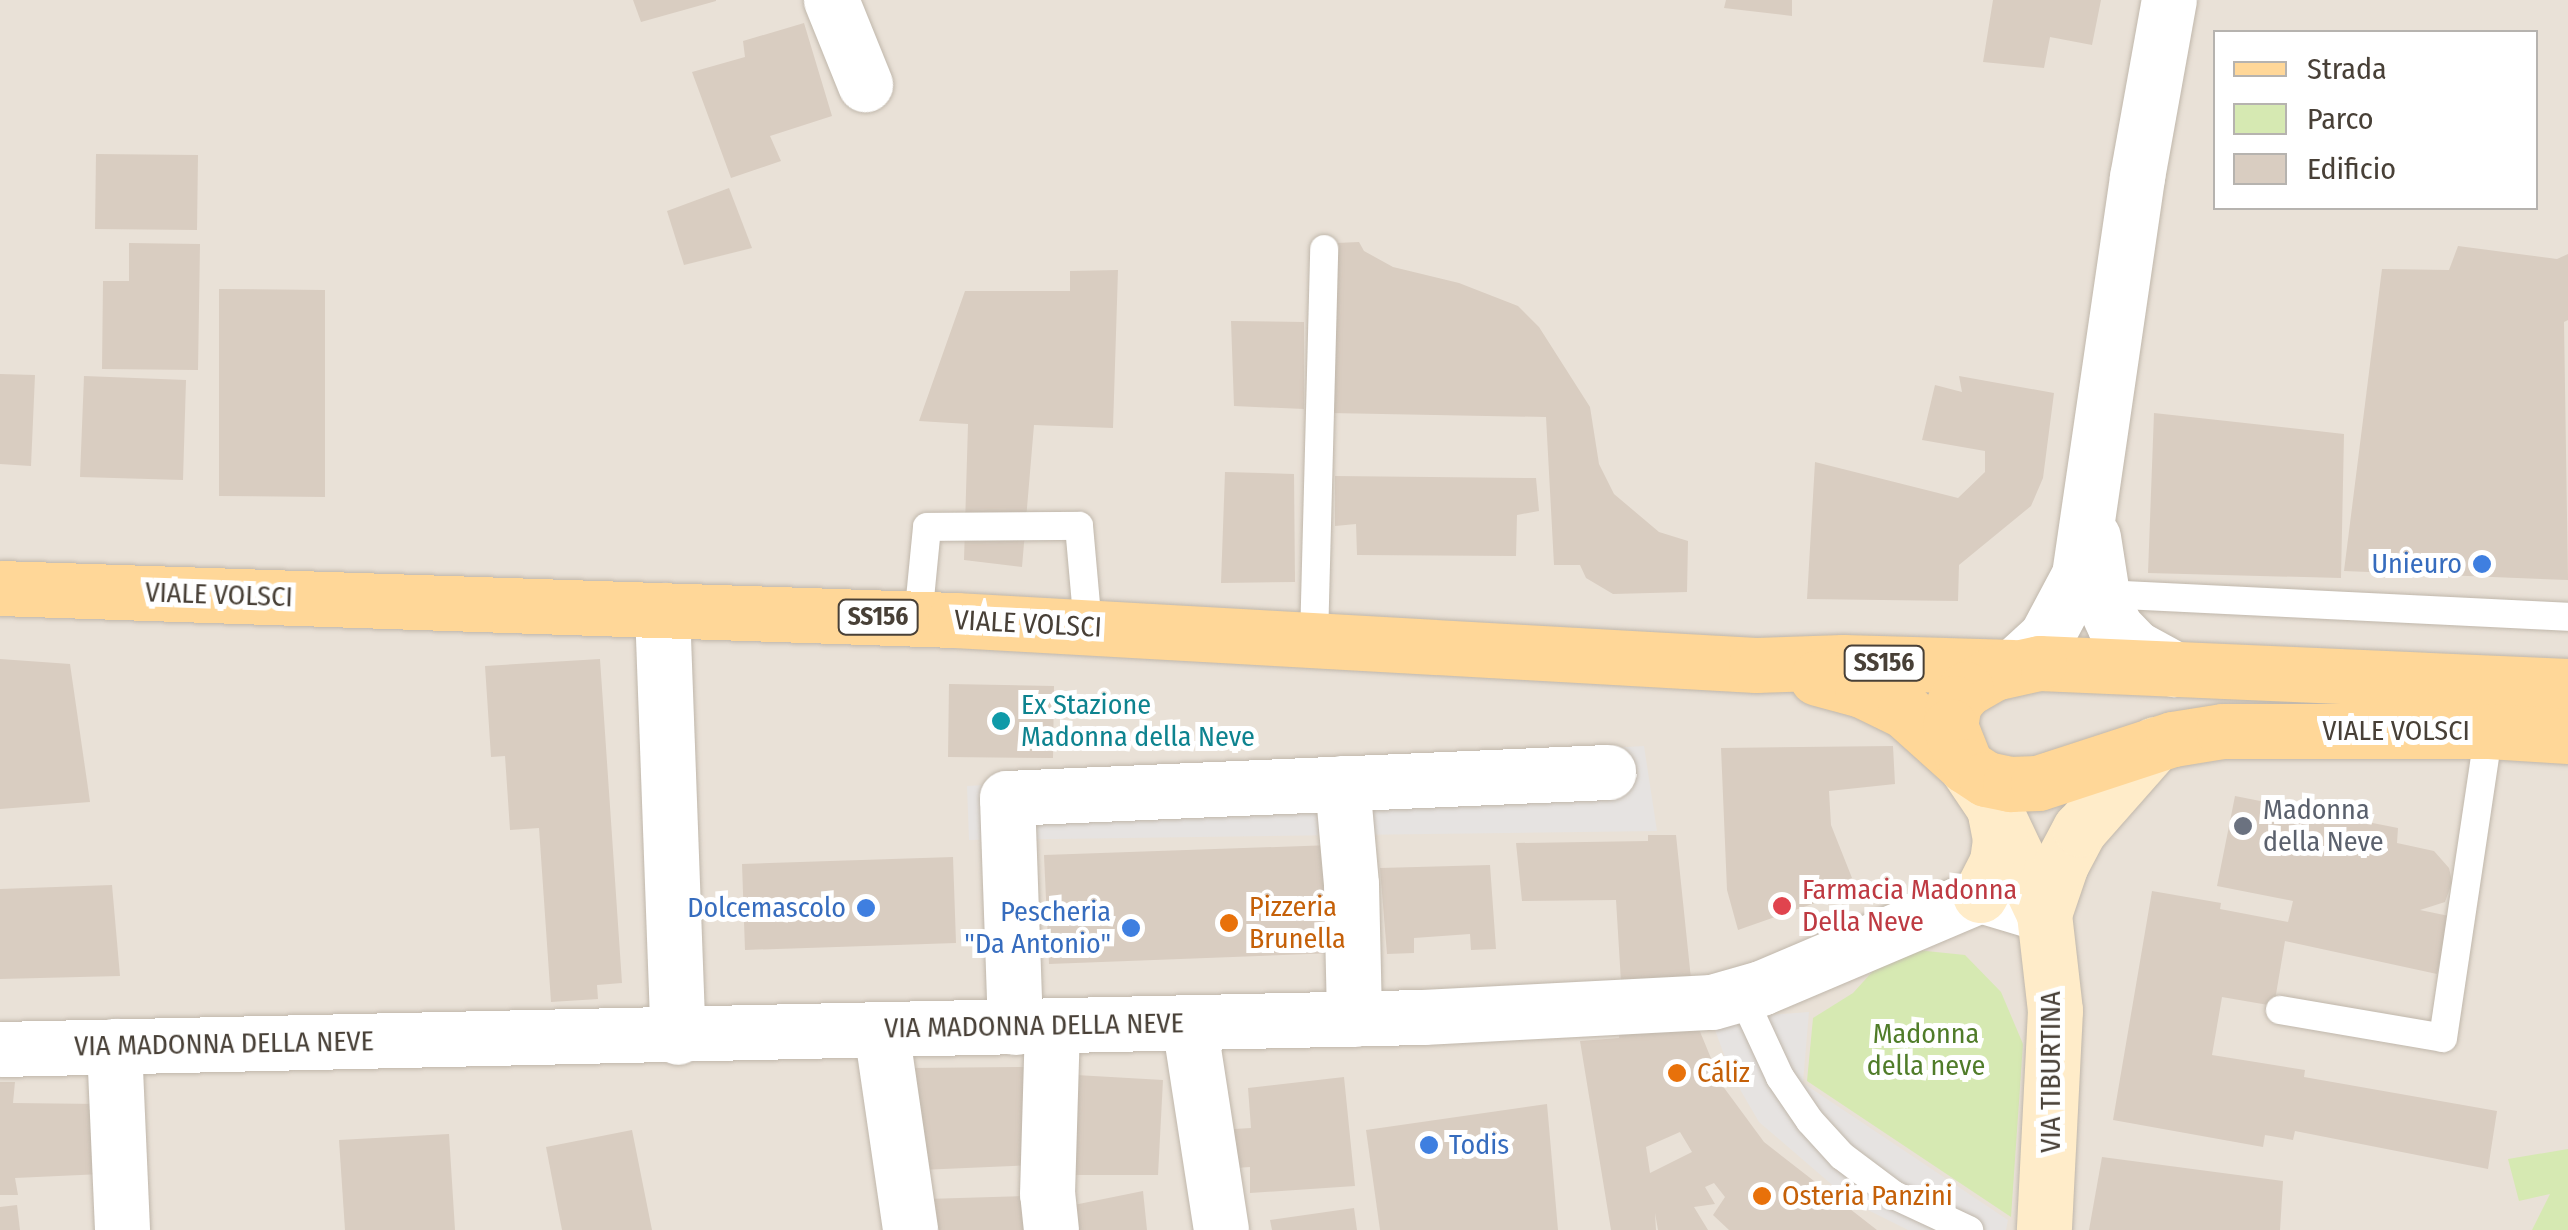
<!DOCTYPE html>
<meta charset="utf-8">
<style>
body{margin:0}
#map{position:relative;width:2568px;height:1230px;overflow:hidden;background:#f5f0e9;font-family:"Fira Sans Condensed",sans-serif}
div>[style]{position:absolute}
[style*='--x']{left:calc(var(--x)*1px);top:calc(var(--y)*1px);width:calc(var(--w)*1px);rotate:calc(var(--a)*1deg)}
.residential>*{inset:0;background:#e9e1d7}
.green>*{inset:0;background:#d6e9b2}
.parking>*{inset:0;background:#e6e3e1}
.building>*{inset:0;background:#d9cdc1}
.roads{filter:drop-shadow(0 0 2px #c0b7ab) drop-shadow(0 0 2px #c0b7ab)}
.lane>*{height:28px;margin:-14px;padding:0 14px;transform-origin:14px;border-radius:14px;background:#fff}
.street>*{height:55px;margin:-27.5px;padding:0 27.5px;transform-origin:27.5px;border-radius:27.5px;background:#fff}
.secondary>*{height:55px;margin:-27.5px;padding:0 27.5px;transform-origin:27.5px;border-radius:27.5px;background:#ffecc9}
.primary>*{height:55px;margin:-27.5px;padding:0 27.5px;transform-origin:27.5px;border-radius:27.5px;background:#ffd798}
.dots>*{width:28px;height:28px;translate:-50% -50%;box-sizing:border-box;border:5px solid #fff;border-radius:50%}
span{translate:-50% -50%;white-space:nowrap;text-align:center;line-height:1.15;-webkit-text-stroke:10px #fff;paint-order:stroke}
.shield-label span{padding:2px 8px;background:#fff;border:2px solid;border-radius:8px;-webkit-text-stroke-width:0}
.shield-label{font-size:25px;color:#484037;font-weight:700}
.shop-label{font-size:28px;color:#366cbe}
.right{translate:-100% -50%;text-align:right}
.left{translate:0 -50%;text-align:left}
.street-label{font-size:28px;color:#484037}
.culture-label{font-size:28px;color:#0d838f}
.worship-label{font-size:28px;color:#5b616d}
.health-label{font-size:28px;color:#be3a42}
.food-label{font-size:28px;color:#c56008}
.park-label{font-size:28px;color:#507c29}
.legend{position:absolute;left:2213px;top:30px;width:325px;height:180px;box-sizing:border-box;background:#fff;border:2px solid #b6b3af;margin:0;padding:12px 18px;list-style:none;font-size:30px;color:#484037}
.legend li{display:flex;align-items:center;gap:20px;height:50px}
.legend b{width:50px;border:2px solid #b6b3af}
</style>
<div id="map">
<div class="residential">
<i style="clip-path:polygon(evenodd,0 0,2568px 0,2568px 1230px,0 1230px,0 0,2216px 32px,2536px 32px,2536px 208px,2216px 208px,2216px 32px)"></i>
</div>
<div class="green">
<i style="clip-path:polygon(1907px 949px,1965px 955px,2001px 992px,2023px 1044px,2011px 1217px,1807px 1081px,1813px 1018px,1853px 993px,1883px 960px)"></i>
<i style="clip-path:polygon(2568px 1149px,2568px 1230px,2532px 1230px,2550px 1194px,2519px 1201px,2508px 1159px)"></i>
</div>
<div class="parking">
<i style="clip-path:polygon(1644px 746px,1657px 831px,969px 840px,967px 786px)"></i>
<i style="clip-path:polygon(1809px 1012px,1803px 1083px,2008px 1220px,2006px 1230px,1908px 1230px,1852px 1202px,1759px 1122px,1731px 1074px,1711px 1019px)"></i>
</div>
<div class="building">
<i style="clip-path:polygon(633px 0,716px 0,716px 1px,641px 22px)"></i>
<i style="clip-path:polygon(1726px 0,1792px 0,1792px 16px,1724px 8px)"></i>
<i style="clip-path:polygon(1993px 0,2101px 0,2092px 45px,2050px 37px,2044px 68px,1983px 62px)"></i>
<i style="clip-path:polygon(804px 23px,832px 116px,770px 136px,781px 161px,731px 178px,692px 72px,745px 57px,743px 41px)"></i>
<i style="clip-path:polygon(96px 154px,198px 155px,197px 230px,95px 229px)"></i>
<i style="clip-path:polygon(729px 188px,752px 248px,684px 265px,667px 211px)"></i>
<i style="clip-path:polygon(1359px 242px,1364px 251px,1393px 267px,1459px 283px,1518px 306px,1539px 327px,1590px 407px,1599px 464px,1614px 494px,1659px 532px,1688px 541px,1687px 592px,1613px 594px,1586px 578px,1580px 565px,1554px 565px,1546px 417px,1330px 413px,1336px 243px)"></i>
<i style="clip-path:polygon(129px 243px,200px 244px,198px 370px,102px 369px,103px 281px,129px 281px)"></i>
<i style="clip-path:polygon(2458px 246px,2557px 259px,2568px 254px,2568px 320px,2564px 322px,2568px 580px,2344px 571px,2382px 269px,2449px 270px)"></i>
<i style="clip-path:polygon(1118px 270px,1113px 428px,1034px 425px,1022px 567px,964px 560px,968px 424px,919px 421px,965px 291px,1070px 291px,1070px 271px)"></i>
<i style="clip-path:polygon(219px 289px,325px 290px,325px 497px,219px 496px)"></i>
<i style="clip-path:polygon(1231px 321px,1304px 322px,1304px 409px,1234px 406px)"></i>
<i style="clip-path:polygon(0 374px,35px 375px,31px 466px,0 464px)"></i>
<i style="clip-path:polygon(84px 376px,186px 380px,183px 480px,80px 477px)"></i>
<i style="clip-path:polygon(1959px 376px,2054px 393px,2043px 478px,2031px 506px,1959px 565px,1958px 601px,1807px 599px,1815px 462px,1958px 498px,1985px 472px,1985px 451px,1922px 440px,1935px 385px,1962px 392px)"></i>
<i style="clip-path:polygon(2154px 413px,2344px 434px,2341px 578px,2148px 573px)"></i>
<i style="clip-path:polygon(1225px 472px,1294px 474px,1295px 582px,1221px 583px)"></i>
<i style="clip-path:polygon(1335px 476px,1536px 478px,1539px 511px,1517px 515px,1516px 556px,1357px 555px,1356px 524px,1335px 526px)"></i>
<i style="clip-path:polygon(0 659px,70px 664px,90px 802px,0 809px)"></i>
<i style="clip-path:polygon(600px 659px,622px 983px,597px 985px,598px 999px,551px 1002px,539px 828px,510px 830px,505px 756px,491px 757px,485px 666px)"></i>
<i style="clip-path:polygon(949px 684px,1054px 686px,1053px 758px,948px 757px)"></i>
<i style="clip-path:polygon(1893px 746px,1895px 784px,1829px 791px,1831px 825px,1852px 878px,1814px 893px,1815px 903px,1738px 930px,1727px 890px,1721px 748px)"></i>
<i style="clip-path:polygon(2235px 796px,2398px 828px,2397px 843px,2434px 851px,2449px 868px,2452px 882px,2445px 902px,2420px 910px,2449px 916px,2437px 974px,2285px 941px,2274px 1006px,2222px 997px,2212px 1055px,2305px 1070px,2304px 1077px,2497px 1111px,2488px 1169px,2295px 1131px,2293px 1140px,2265px 1135px,2263px 1147px,2113px 1120px,2152px 891px,2221px 903px,2220px 909px,2288px 922px,2293px 901px,2217px 886px)"></i>
<i style="clip-path:polygon(1648px 835px,1676px 835px,1691px 979px,1621px 982px,1616px 900px,1522px 901px,1516px 843px,1648px 841px)"></i>
<i style="clip-path:polygon(1332px 845px,1336px 953px,1049px 964px,1044px 855px)"></i>
<i style="clip-path:polygon(953px 857px,956px 943px,745px 950px,742px 864px)"></i>
<i style="clip-path:polygon(1490px 865px,1496px 949px,1471px 950px,1470px 934px,1414px 938px,1414px 953px,1387px 954px,1380px 868px)"></i>
<i style="clip-path:polygon(112px 885px,120px 976px,0 979px,0 889px)"></i>
<i style="clip-path:polygon(evenodd,1694px 1017px,1722px 1085px,1764px 1142px,1877px 1230px,1729px 1230px,1713px 1215px,1725px 1197px,1714px 1183px,1705px 1187px,1715px 1204px,1694px 1207px,1708px 1230px,1658px 1230px,1655px 1213px,1656px 1230px,1611px 1230px,1580px 1041px,1619px 1038px,1620px 1023px,1694px 1017px,1680px 1132px,1692px 1152px,1650px 1173px,1646px 1147px,1680px 1132px)"></i>
<i style="clip-path:polygon(1029px 1067px,1033px 1165px,920px 1170px,911px 1068px)"></i>
<i style="clip-path:polygon(1076px 1075px,1163px 1080px,1158px 1175px,1071px 1175px)"></i>
<i style="clip-path:polygon(1344px 1077px,1355px 1186px,1250px 1193px,1250px 1167px,1236px 1168px,1234px 1129px,1251px 1128px,1248px 1088px)"></i>
<i style="clip-path:polygon(0 1082px,15px 1082px,13px 1103px,100px 1104px,102px 1174px,15px 1178px,18px 1195px,0 1195px)"></i>
<i style="clip-path:polygon(1547px 1104px,1558px 1230px,1380px 1230px,1366px 1130px)"></i>
<i style="clip-path:polygon(632px 1130px,652px 1230px,562px 1230px,546px 1147px)"></i>
<i style="clip-path:polygon(449px 1134px,455px 1230px,345px 1230px,339px 1140px)"></i>
<i style="clip-path:polygon(2102px 1157px,2283px 1181px,2280px 1230px,2089px 1230px)"></i>
<i style="clip-path:polygon(1143px 1191px,1147px 1230px,1063px 1230px,1059px 1208px)"></i>
<i style="clip-path:polygon(1024px 1196px,1029px 1230px,934px 1230px,926px 1199px)"></i>
<i style="clip-path:polygon(17px 1205px,20px 1230px,0 1230px,0 1207px)"></i>
<i style="clip-path:polygon(1354px 1208px,1357px 1230px,1272px 1230px,1270px 1220px)"></i>
</div>
<div class="roads">
<div class="lane">
<i style="--x:2102;--y:594;--w:467;--a:2.8"></i>
<i style="--x:918;--y:619;--w:92;--a:-84.4"></i>
<i style="--x:927;--y:527;--w:152;--a:-0.4"></i>
<i style="--x:1079;--y:526;--w:101;--a:84.9"></i>
<i style="--x:1314;--y:640;--w:391;--a:-88.5"></i>
<i style="--x:1741;--y:993;--w:93;--a:65.1"></i>
<i style="--x:1780;--y:1077;--w:53;--a:55.7"></i>
<i style="--x:1810;--y:1121;--w:47;--a:47.6"></i>
<i style="--x:1842;--y:1156;--w:65;--a:36.9"></i>
<i style="--x:1894;--y:1195;--w:83;--a:25"></i>
<i style="--x:2280;--y:1010;--w:165;--a:9.7"></i>
<i style="--x:2443;--y:1038;--w:310;--a:-81.5"></i>
</div>
<div class="street">
<i style="--x:831;--y:0;--w:91;--a:68"></i>
<i style="--x:2093;--y:537;--w:65;--a:81.1"></i>
<i style="--x:2103;--y:601;--w:29;--a:65"></i>
<i style="--x:2115;--y:627;--w:28;--a:46"></i>
<i style="--x:2134;--y:647;--w:46;--a:28.8"></i>
<i style="--x:662;--y:610;--w:427;--a:87.9"></i>
<i style="--x:2013;--y:667;--w:45;--a:-42.3"></i>
<i style="--x:2046;--y:637;--w:70;--a:-62"></i>
<i style="--x:2079;--y:575;--w:402;--a:-81.7"></i>
<i style="--x:2137;--y:177;--w:180;--a:-79.8"></i>
<i style="--x:1342;--y:783;--w:101;--a:84.9"></i>
<i style="--x:1351;--y:884;--w:135;--a:88.7"></i>
<i style="--x:1189;--y:1023;--w:209;--a:81.2"></i>
<i style="--x:1015;--y:1027;--w:229;--a:-92"></i>
<i style="--x:1007;--y:798;--w:602;--a:-2.48"></i>
<i style="--x:881;--y:1030;--w:202;--a:81.7"></i>
<i style="--x:114;--y:1046;--w:184;--a:87.5"></i>
<i style="--x:0;--y:1049;--w:1423;--a:-1.29"></i>
<i style="--x:1423;--y:1017;--w:289;--a:-3"></i>
<i style="--x:1712;--y:1002;--w:51;--a:-15.9"></i>
<i style="--x:1761;--y:988;--w:238;--a:-23"></i>
<i style="--x:1980;--y:895;--w:67;--a:16.5"></i>
<i style="--x:1051;--y:1230;--w:36;--a:-96"></i>
<i style="--x:1047;--y:1194;--w:168;--a:-88.3"></i>
</div>
<div class="secondary">
<i style="--x:1966;--y:766;--w:48;--a:56"></i>
<i style="--x:1993;--y:806;--w:119;--a:64.7"></i>
<i style="--x:2044;--y:914;--w:97;--a:83.5"></i>
<i style="--x:2055;--y:1010;--w:220;--a:92.9"></i>
<i style="--x:1980;--y:895;--w:38;--a:-63"></i>
<i style="--x:1997;--y:861;--w:22;--a:-82"></i>
<i style="--x:2000;--y:839;--w:31;--a:-101"></i>
<i style="--x:2044;--y:914;--w:53;--a:-71.2"></i>
<i style="--x:2061;--y:864;--w:40;--a:-62"></i>
<i style="--x:2080;--y:829;--w:113;--a:-48.6"></i>
</div>
<div class="primary">
<i style="--x:0;--y:588;--w:956;--a:1.92"></i>
<i style="--x:955;--y:620;--w:802;--a:3.22"></i>
<i style="--x:1756;--y:665;--w:87;--a:-2"></i>
<i style="--x:1843;--y:662;--w:170;--a:1.7"></i>
<i style="--x:1817;--y:678;--w:47;--a:14.9"></i>
<i style="--x:1862;--y:690;--w:48;--a:26"></i>
<i style="--x:1905;--y:711;--w:82;--a:42"></i>
<i style="--x:2568;--y:686;--w:529;--a:-177.51"></i>
<i style="--x:2039;--y:663;--w:46;--a:167.5"></i>
<i style="--x:1994;--y:673;--w:32;--a:150"></i>
<i style="--x:1966;--y:689;--w:18;--a:131"></i>
<i style="--x:1954;--y:703;--w:23;--a:100"></i>
<i style="--x:1950;--y:726;--w:43;--a:68.2"></i>
<i style="--x:1966;--y:766;--w:24;--a:33"></i>
<i style="--x:1986;--y:779;--w:25;--a:12"></i>
<i style="--x:2010;--y:784;--w:28;--a:-2"></i>
<i style="--x:2038;--y:783;--w:142;--a:-18.1"></i>
<i style="--x:2173;--y:739;--w:51;--a:-9.1"></i>
<i style="--x:2223;--y:731;--w:266;--a:0"></i>
<i style="--x:2489;--y:731;--w:79;--a:3.6"></i>
</div>
</div>
<div class="dots">
<i style="left:2482px;top:564px;background:#3f7fe0"></i>
<i style="left:1001px;top:721px;background:#0f9aa8"></i>
<i style="left:2243px;top:826px;background:#6b7280"></i>
<i style="left:1782px;top:906px;background:#e0444e"></i>
<i style="left:866px;top:908px;background:#3f7fe0"></i>
<i style="left:1229px;top:923px;background:#e8710a"></i>
<i style="left:1131px;top:928px;background:#3f7fe0"></i>
<i style="left:1677px;top:1073px;background:#e8710a"></i>
<i style="left:1429px;top:1145px;background:#3f7fe0"></i>
<i style="left:1762px;top:1196px;background:#e8710a"></i>
</div>
<div class="shield-label">
<span style="left:878px;top:617px">SS156</span>
<span style="left:1884px;top:663px">SS156</span>
</div>
<div class="shop-label">
<span class="right" style="left:2462px;top:564px">Unieuro</span>
<span class="right" style="left:846px;top:908px">Dolcemascolo</span>
<span class="right" style="left:1111px;top:928px">Pescheria<br>"Da Antonio"</span>
<span class="left" style="left:1449px;top:1145px">Todis</span>
</div>
<div class="street-label">
<span style="left:219px;top:595px;rotate:2deg">VIALE VOLSCI</span>
<span style="left:1028px;top:624px;rotate:3deg">VIALE VOLSCI</span>
<span style="left:2396px;top:731px">VIALE VOLSCI</span>
<span style="left:1034px;top:1026px;rotate:-1deg">VIA MADONNA DELLA NEVE</span>
<span style="left:224px;top:1044px;rotate:-1deg">VIA MADONNA DELLA NEVE</span>
<span style="left:2051px;top:1072px;rotate:-90deg">VIA TIBURTINA</span>
</div>
<div class="culture-label">
<span class="left" style="left:1021px;top:721px">Ex Stazione<br>Madonna della Neve</span>
</div>
<div class="worship-label">
<span class="left" style="left:2263px;top:826px">Madonna<br>della Neve</span>
</div>
<div class="health-label">
<span class="left" style="left:1802px;top:906px">Farmacia Madonna<br>Della Neve</span>
</div>
<div class="food-label">
<span class="left" style="left:1249px;top:923px">Pizzeria<br>Brunella</span>
<span class="left" style="left:1697px;top:1073px">Cáliz</span>
<span class="left" style="left:1782px;top:1196px">Osteria Panzini</span>
</div>
<div class="park-label">
<span style="left:1926px;top:1050px">Madonna<br>della neve</span>
</div>
<ul class="legend">
<li><b style="height:12px;background:#ffd798"></b>Strada</li>
<li><b style="height:28px;background:#d6e9b2"></b>Parco</li>
<li><b style="height:28px;background:#d9cdc1"></b>Edificio</li>
</ul>
</div>
